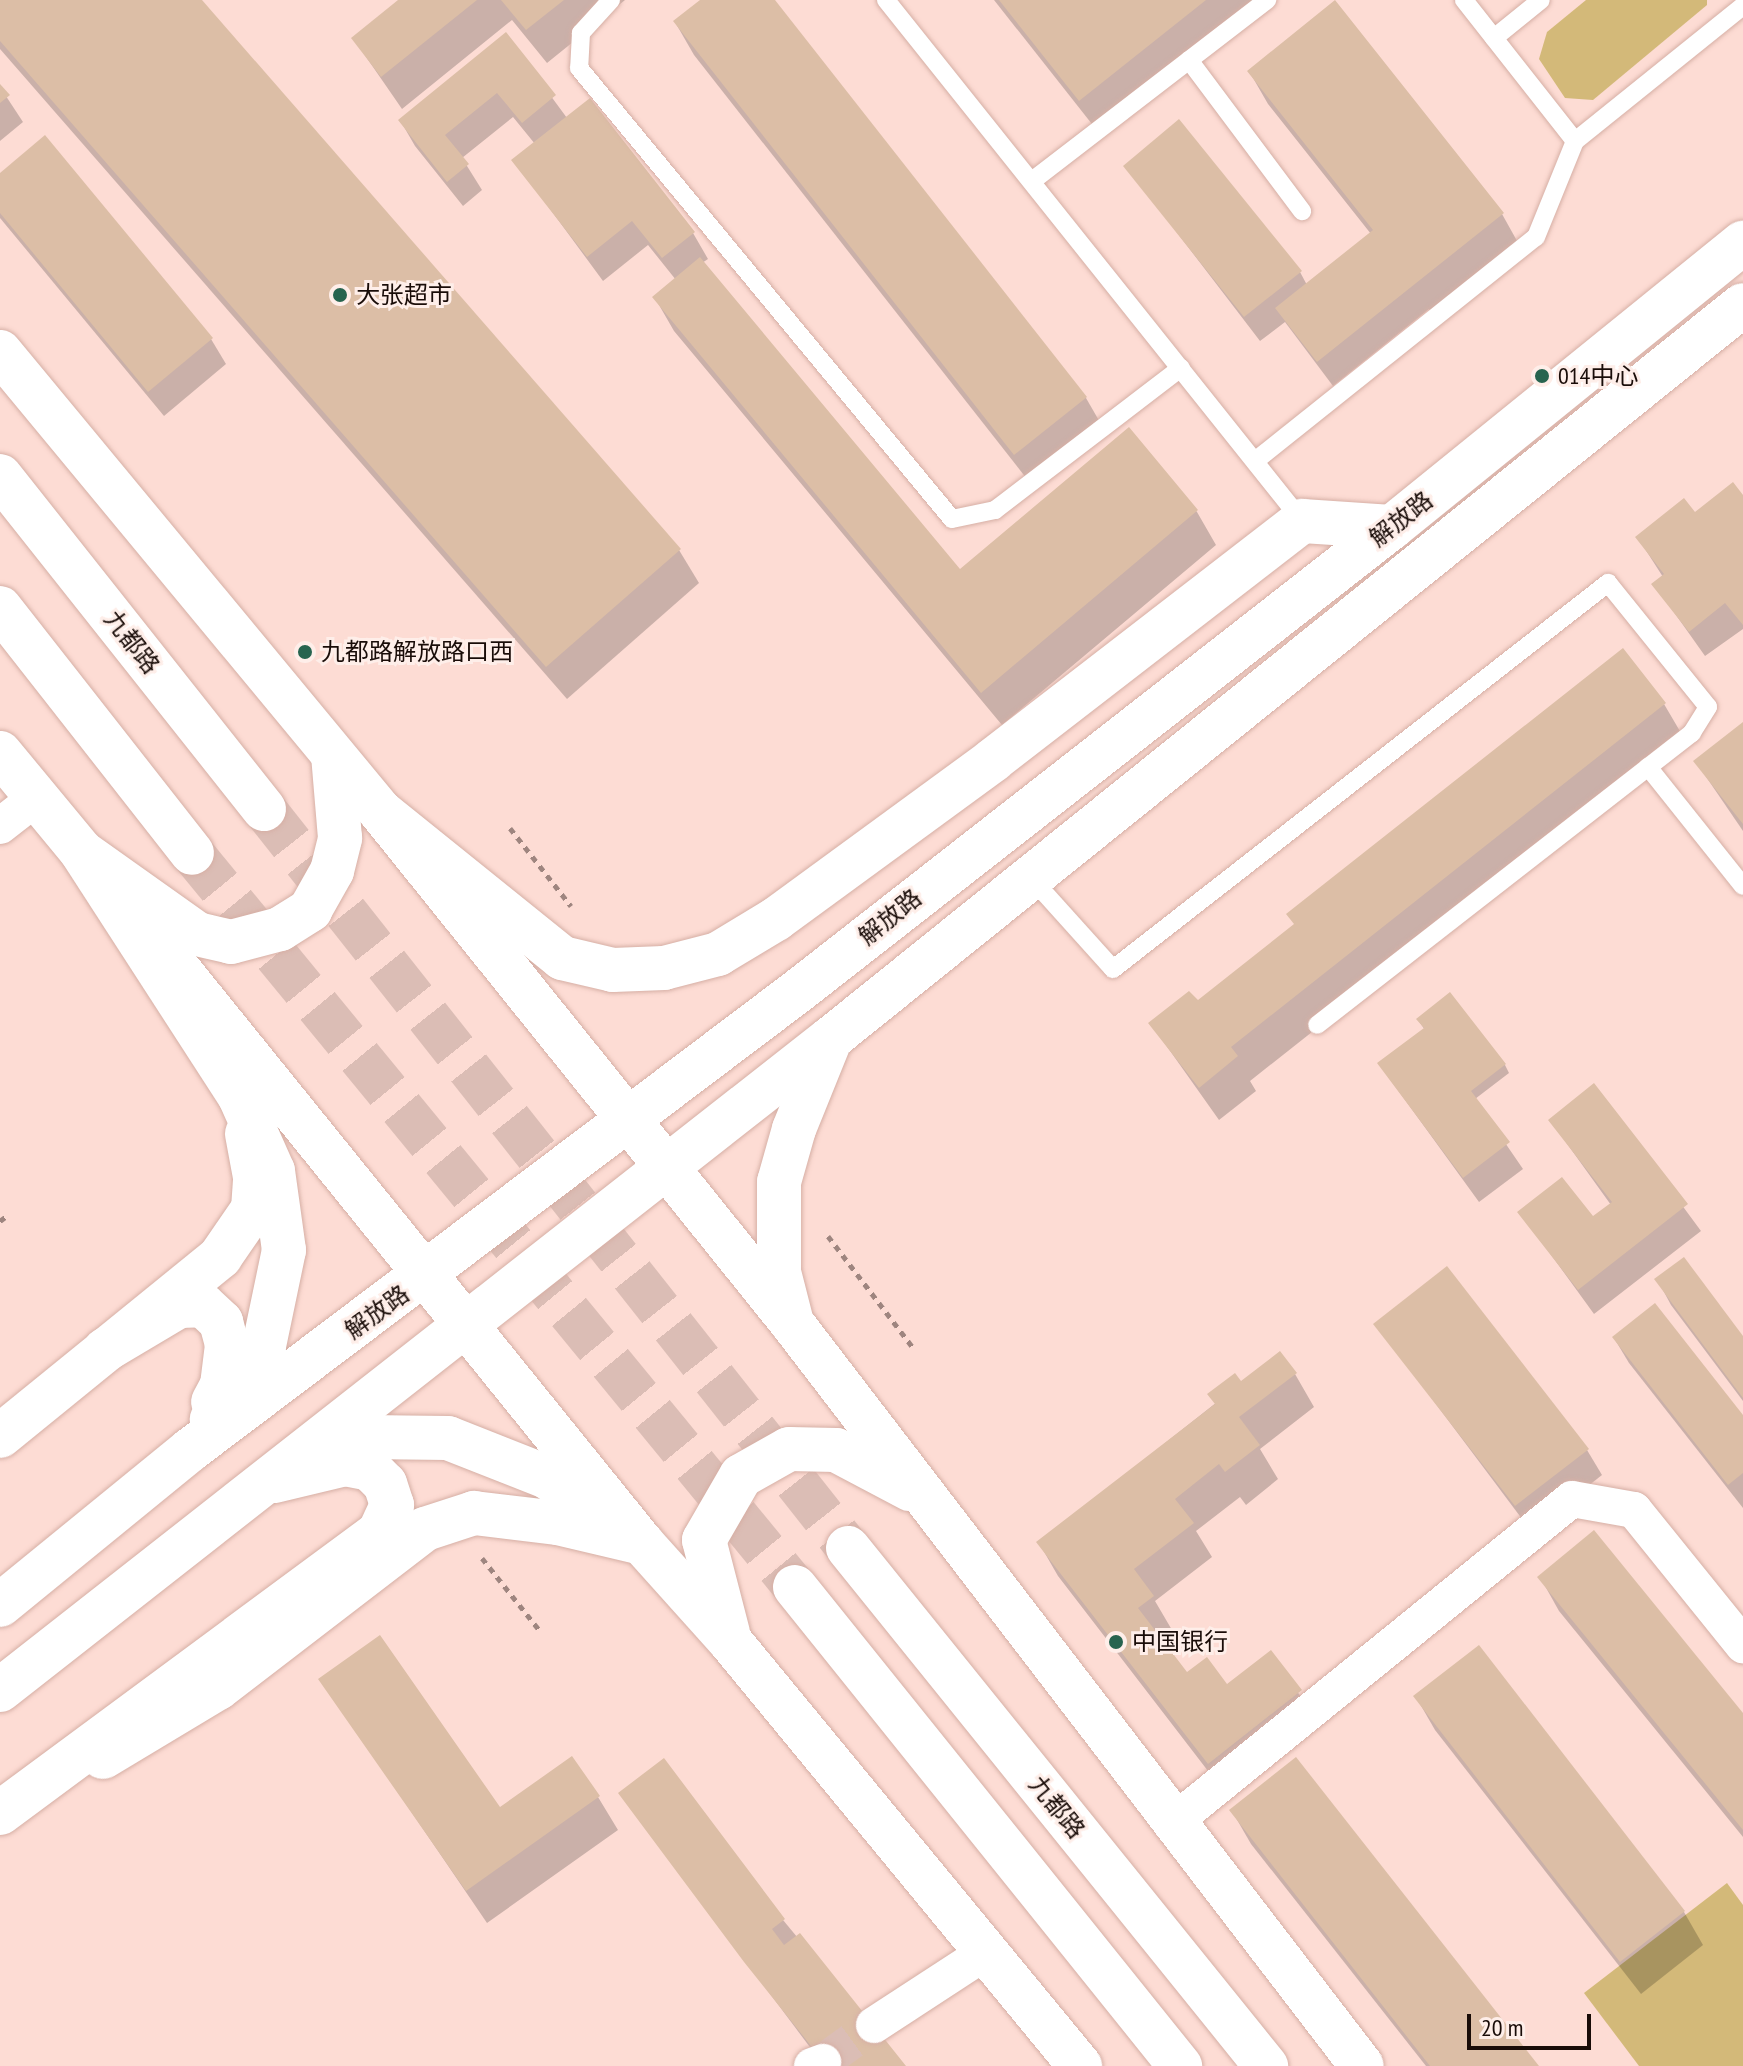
<!DOCTYPE html>
<meta charset="utf-8">
<style>
body{margin:0}
#map{position:relative;width:1743px;height:2066px;overflow:hidden;background:#fddcd4;font-family:"PT Sans Narrow","Noto Sans SC",sans-serif}
div>[style]{position:absolute}
[style*='--x']{left:calc(var(--x)*1px);top:calc(var(--y)*1px);width:calc(var(--w)*1px);rotate:calc(var(--a)*1deg)}
.green>*{inset:0;background:#d3b979}
.shadow>*{inset:0;background:#0003}
.building>*{inset:0;background:#dcbea6}
.street-tunnel>*{height:36px;margin-top:-18px;transform-origin:0;background:repeating-linear-gradient(90deg,#dbbdb5 0 36px,transparent 0 54px)}
.primary-tunnel>*{height:44px;margin-top:-22px;transform-origin:0;background:repeating-linear-gradient(90deg,#dbbdb5 0 44px,transparent 0 66px)}
.path>*{height:5px;margin-top:-2.5px;transform-origin:0;background:repeating-linear-gradient(90deg,#9e857f 0 6px,transparent 0 12px)}
.roads{filter:drop-shadow(0 0 2px #d6afa5) drop-shadow(0 0 2px #d6afa5)}
.lane>*{height:18px;margin:-9px;padding:0 9px;transform-origin:9px;border-radius:9px;background:#fff}
.street>*{height:36px;margin:-18px;padding:0 18px;transform-origin:18px;border-radius:18px;background:#fff}
.secondary>*{height:44px;margin:-22px;padding:0 22px;transform-origin:22px;border-radius:22px;background:#fff}
.primary>*{height:44px;margin:-22px;padding:0 22px;transform-origin:22px;border-radius:22px;background:#fff}
.dots>*{width:22px;height:22px;translate:-50% -50%;box-sizing:border-box;border:4px solid #feeee9;border-radius:50%}
span{translate:-50% -50%;white-space:nowrap;text-align:center;line-height:1.15;-webkit-text-stroke:6px #feeee9;paint-order:stroke}
.poi-label{font-size:24px;color:#190c08}
.left{translate:0 -50%;text-align:left}
.street-label{font-size:24px;color:#190c08}
.scale{position:absolute;left:1467px;top:2014px;width:124px;height:36px;box-sizing:border-box;border:4px solid #190c08;border-top:0;padding-left:10px;font-size:24px;line-height:28px;white-space:nowrap;color:#190c08;-webkit-text-stroke:6px #feeee9;paint-order:stroke}
</style>
<div id="map">
<div class="green">
<i style="clip-path:polygon(1586px 0,1707px 0,1707px 5px,1593px 100px,1565px 98px,1539px 59px,1547px 32px)"></i>
<i style="clip-path:polygon(1727px 1883px,1743px 1905px,1743px 2066px,1639px 2066px,1584px 1993px)"></i>
</div>
<div class="shadow">
<i style="clip-path:polygon(0 0,200px 0,679px 550px,699px 583px,567px 699px,0 49px)"></i>
<i style="clip-path:polygon(401px 0,625px 0,547px 63px,512px 20px,402px 109px,353px 38px)"></i>
<i style="clip-path:polygon(703px 0,773px 0,1086px 398px,1105px 431px,1034px 488px,694px 55px,675px 22px)"></i>
<i style="clip-path:polygon(994px 0,1267px 0,1099px 133px)"></i>
<i style="clip-path:polygon(506px 35px,567px 118px,693px 233px,708px 259px,702px 263px,959px 572px,1129px 430px,1197px 512px,1216px 545px,1002px 725px,674px 331px,655px 298px,676px 280px,648px 245px,603px 281px,514px 160px,535px 144px,513px 117px,462px 158px,482px 190px,463px 206px,415px 146px,400px 120px)"></i>
<i style="clip-path:polygon(1249px 71px,1502px 214px,1521px 248px,1435px 316px,1429px 309px,1333px 386px,1285px 322px,1260px 341px,1126px 166px,1300px 272px,1307px 285px,1371px 234px,1268px 104px)"></i>
<i style="clip-path:polygon(0 87px,23px 122px,0 141px)"></i>
<i style="clip-path:polygon(0 175px,211px 339px,226px 364px,164px 416px,0 218px)"></i>
<i style="clip-path:polygon(1743px 498px,1743px 629px,1705px 656px,1654px 584px,1663px 577px,1638px 538px)"></i>
<i style="clip-path:polygon(1664px 704px,1684px 738px,1250px 1081px,1256px 1091px,1219px 1120px,1151px 1024px,1197px 1003px,1295px 926px)"></i>
<i style="clip-path:polygon(1743px 724px,1743px 831px,1696px 762px)"></i>
<i style="clip-path:polygon(1418px 1020px,1505px 1065px,1509px 1073px,1475px 1099px,1523px 1169px,1479px 1202px,1379px 1064px,1425px 1030px)"></i>
<i style="clip-path:polygon(1594px 1086px,1701px 1231px,1594px 1314px,1520px 1212px,1593px 1219px,1611px 1205px,1550px 1120px)"></i>
<i style="clip-path:polygon(1657px 1279px,1743px 1340px,1743px 1401px,1671px 1305px)"></i>
<i style="clip-path:polygon(1376px 1324px,1587px 1450px,1602px 1475px,1531px 1531px)"></i>
<i style="clip-path:polygon(1614px 1338px,1743px 1418px,1743px 1508px,1629px 1363px)"></i>
<i style="clip-path:polygon(1295px 1374px,1314px 1407px,1260px 1449px,1278px 1479px,1246px 1505px,1240px 1497px,1196px 1531px,1212px 1557px,1155px 1601px,1172px 1630px,1160px 1639px,1187px 1675px,1227px 1687px,1271px 1653px,1320px 1725px,1228px 1797px,1058px 1576px,1039px 1543px,1241px 1383px)"></i>
<i style="clip-path:polygon(1540px 1577px,1743px 1716px,1743px 1837px,1559px 1611px)"></i>
<i style="clip-path:polygon(321px 1679px,500px 1810px,598px 1797px,618px 1830px,487px 1923px)"></i>
<i style="clip-path:polygon(1416px 1697px,1684px 1912px,1703px 1945px,1641px 1994px,1435px 1730px)"></i>
<i style="clip-path:polygon(620px 1793px,783px 1920px,904px 2066px,824px 2066px)"></i>
<i style="clip-path:polygon(1232px 1811px,1537px 2066px,1426px 2066px,1251px 1844px)"></i>
</div>
<div class="building">
<i style="clip-path:polygon(0 0,202px 0,681px 549px,546px 667px,0 41px)"></i>
<i style="clip-path:polygon(398px 0,477px 0,381px 77px,351px 38px)"></i>
<i style="clip-path:polygon(501px 0,564px 0,526px 30px)"></i>
<i style="clip-path:polygon(700px 0,775px 0,1087px 397px,1014px 455px,673px 21px)"></i>
<i style="clip-path:polygon(999px 0,1206px 0,1079px 101px)"></i>
<i style="clip-path:polygon(1335px 0,1504px 213px,1317px 362px,1275px 308px,1373px 230px,1247px 71px)"></i>
<i style="clip-path:polygon(506px 32px,556px 95px,522px 123px,497px 93px,445px 135px,469px 164px,447px 182px,398px 120px)"></i>
<i style="clip-path:polygon(0 84px,10px 95px,0 103px)"></i>
<i style="clip-path:polygon(590px 98px,695px 232px,662px 258px,632px 221px,587px 257px,511px 160px)"></i>
<i style="clip-path:polygon(1179px 119px,1302px 271px,1244px 317px,1123px 166px)"></i>
<i style="clip-path:polygon(45px 135px,213px 338px,148px 392px,0 213px,0 173px)"></i>
<i style="clip-path:polygon(700px 257px,960px 569px,1129px 427px,1198px 510px,981px 693px,652px 297px)"></i>
<i style="clip-path:polygon(1733px 482px,1743px 495px,1743px 625px,1725px 603px,1689px 632px,1651px 584px,1664px 574px,1635px 537px,1684px 498px,1695px 512px)"></i>
<i style="clip-path:polygon(1623px 648px,1666px 703px,1231px 1047px,1238px 1056px,1199px 1088px,1148px 1023px,1189px 991px,1198px 1000px,1294px 924px,1286px 914px)"></i>
<i style="clip-path:polygon(1743px 722px,1743px 824px,1693px 761px)"></i>
<i style="clip-path:polygon(1450px 992px,1506px 1064px,1471px 1091px,1510px 1142px,1463px 1178px,1377px 1063px,1424px 1028px,1416px 1019px)"></i>
<i style="clip-path:polygon(1594px 1083px,1688px 1204px,1578px 1290px,1517px 1212px,1562px 1177px,1593px 1216px,1612px 1202px,1548px 1120px)"></i>
<i style="clip-path:polygon(1684px 1257px,1743px 1336px,1743px 1398px,1654px 1279px)"></i>
<i style="clip-path:polygon(1447px 1266px,1589px 1449px,1515px 1506px,1373px 1324px)"></i>
<i style="clip-path:polygon(1655px 1303px,1743px 1415px,1743px 1473px,1728px 1485px,1612px 1337px)"></i>
<i style="clip-path:polygon(1280px 1351px,1297px 1373px,1239px 1417px,1260px 1445px,1225px 1472px,1219px 1464px,1175px 1499px,1194px 1523px,1134px 1569px,1154px 1596px,1138px 1608px,1187px 1672px,1207px 1657px,1227px 1684px,1271px 1650px,1302px 1690px,1208px 1764px,1036px 1542px,1215px 1404px,1207px 1394px,1235px 1373px,1241px 1381px)"></i>
<i style="clip-path:polygon(1594px 1530px,1743px 1713px,1743px 1830px,1537px 1577px)"></i>
<i style="clip-path:polygon(380px 1635px,500px 1807px,572px 1756px,600px 1796px,466px 1891px,318px 1679px)"></i>
<i style="clip-path:polygon(1479px 1645px,1685px 1911px,1620px 1962px,1413px 1696px)"></i>
<i style="clip-path:polygon(1296px 1757px,1539px 2066px,1430px 2066px,1229px 1810px)"></i>
<i style="clip-path:polygon(664px 1758px,785px 1919px,772px 1929px,784px 1945px,800px 1933px,906px 2066px,827px 2066px,744px 1962px,618px 1793px)"></i>
</div>
<div class="street-tunnel">
<i style="--x:823;--y:2062;--w:63;--a:-36"></i>
</div>
<div class="primary-tunnel">
<i style="--x:264;--y:809;--w:942;--a:51.68"></i>
<i style="--x:192;--y:853;--w:950;--a:50.6"></i>
</div>
<div class="path">
<i style="--x:510;--y:828;--w:99;--a:52"></i>
<i style="--x:0;--y:1221;--w:10;--a:-37"></i>
<i style="--x:828;--y:1236;--w:143;--a:52.7"></i>
<i style="--x:482;--y:1558;--w:93;--a:51.5"></i>
</div>
<div class="roads">
<div class="lane">
<i style="--x:611;--y:0;--w:45;--a:132.3"></i>
<i style="--x:581;--y:33;--w:35;--a:93"></i>
<i style="--x:579;--y:68;--w:585;--a:50.41"></i>
<i style="--x:952;--y:519;--w:44;--a:-11.8"></i>
<i style="--x:995;--y:510;--w:234;--a:-37.4"></i>
<i style="--x:886;--y:0;--w:667;--a:51.39"></i>
<i style="--x:1464;--y:0;--w:179;--a:51.8"></i>
<i style="--x:1494;--y:38;--w:60;--a:-39"></i>
<i style="--x:1189;--y:60;--w:189;--a:53.2"></i>
<i style="--x:1032;--y:181;--w:297;--a:-37.6"></i>
<i style="--x:1255;--y:461;--w:359;--a:-38.6"></i>
<i style="--x:1536;--y:237;--w:104;--a:-67.9"></i>
<i style="--x:1575;--y:141;--w:216;--a:-38.8"></i>
<i style="--x:1648;--y:767;--w:152;--a:51.4"></i>
<i style="--x:1031;--y:878;--w:122;--a:48"></i>
<i style="--x:1113;--y:969;--w:628;--a:-37.95"></i>
<i style="--x:1608;--y:583;--w:159;--a:51.1"></i>
<i style="--x:1708;--y:707;--w:31;--a:122"></i>
<i style="--x:1692;--y:733;--w:475;--a:142.1"></i>
</div>
<div class="street">
<i style="--x:0;--y:826;--w:46;--a:-37.9"></i>
<i style="--x:1171;--y:1824;--w:516;--a:-39.02"></i>
<i style="--x:1572;--y:1499;--w:63;--a:10.1"></i>
<i style="--x:1634;--y:1510;--w:174;--a:51.1"></i>
<i style="--x:874;--y:2025;--w:134;--a:-33.1"></i>
<i style="--x:812;--y:2066;--w:12;--a:-20"></i>
</div>
<div class="secondary">
<i style="--x:0;--y:352;--w:596;--a:50.38"></i>
<i style="--x:380;--y:811;--w:657;--a:51.18"></i>
<i style="--x:792;--y:1323;--w:936;--a:52.51"></i>
<i style="--x:0;--y:753;--w:165;--a:50.4"></i>
<i style="--x:86;--y:855;--w:136;--a:35.4"></i>
<i style="--x:197;--y:934;--w:35;--a:13"></i>
<i style="--x:231;--y:942;--w:51;--a:-14.9"></i>
<i style="--x:280;--y:929;--w:36;--a:-32"></i>
<i style="--x:310;--y:910;--w:45;--a:-60.6"></i>
<i style="--x:332;--y:871;--w:34;--a:-76"></i>
<i style="--x:340;--y:838;--w:83;--a:-94.8"></i>
<i style="--x:167;--y:955;--w:756;--a:51.07"></i>
<i style="--x:642;--y:1543;--w:132;--a:48.1"></i>
<i style="--x:730;--y:1641;--w:551;--a:50.53"></i>
<i style="--x:0;--y:1436;--w:284;--a:-39.1"></i>
<i style="--x:220;--y:1257;--w:58;--a:-55.5"></i>
<i style="--x:253;--y:1209;--w:32;--a:-86"></i>
<i style="--x:255;--y:1177;--w:44;--a:-100.5"></i>
<i style="--x:728;--y:1633;--w:96;--a:-104.5"></i>
<i style="--x:704;--y:1540;--w:74;--a:-60"></i>
<i style="--x:741;--y:1476;--w:55;--a:-29.4"></i>
<i style="--x:789;--y:1449;--w:47;--a:1.2"></i>
<i style="--x:836;--y:1450;--w:84;--a:27.8"></i>
<i style="--x:103;--y:1757;--w:134;--a:-31"></i>
<i style="--x:218;--y:1688;--w:261;--a:-37.5"></i>
<i style="--x:425;--y:1529;--w:52;--a:-18.1"></i>
<i style="--x:474;--y:1513;--w:85;--a:6.8"></i>
<i style="--x:558;--y:1523;--w:86;--a:13.4"></i>
</div>
<div class="primary">
<i style="--x:0;--y:476;--w:425;--a:51.6"></i>
<i style="--x:0;--y:608;--w:311;--a:51.9"></i>
<i style="--x:380;--y:811;--w:234;--a:38.9"></i>
<i style="--x:562;--y:958;--w:52;--a:13.2"></i>
<i style="--x:613;--y:970;--w:51;--a:-2.2"></i>
<i style="--x:664;--y:968;--w:56;--a:-14.5"></i>
<i style="--x:718;--y:954;--w:68;--a:-31.1"></i>
<i style="--x:776;--y:919;--w:269;--a:-36.2"></i>
<i style="--x:993;--y:760;--w:391;--a:-37.7"></i>
<i style="--x:1302;--y:521;--w:90;--a:3.8"></i>
<i style="--x:81;--y:851;--w:293;--a:57.1"></i>
<i style="--x:240;--y:1097;--w:81;--a:66"></i>
<i style="--x:273;--y:1171;--w:80;--a:82.1"></i>
<i style="--x:284;--y:1250;--w:98;--a:101.8"></i>
<i style="--x:264;--y:1346;--w:90;--a:125.5"></i>
<i style="--x:792;--y:1323;--w:53;--a:-104.3"></i>
<i style="--x:779;--y:1272;--w:90;--a:-90"></i>
<i style="--x:779;--y:1182;--w:55;--a:-74.2"></i>
<i style="--x:794;--y:1129;--w:96;--a:-68"></i>
<i style="--x:105;--y:1350;--w:86;--a:-30.7"></i>
<i style="--x:179;--y:1306;--w:24;--a:-2"></i>
<i style="--x:203;--y:1305;--w:25;--a:43"></i>
<i style="--x:221;--y:1322;--w:24;--a:75"></i>
<i style="--x:227;--y:1345;--w:40;--a:97.1"></i>
<i style="--x:222;--y:1385;--w:19;--a:118"></i>
<i style="--x:317;--y:1459;--w:53;--a:-24.6"></i>
<i style="--x:365;--y:1437;--w:83;--a:0.7"></i>
<i style="--x:448;--y:1438;--w:106;--a:21.5"></i>
<i style="--x:547;--y:1477;--w:116;--a:34.8"></i>
<i style="--x:848;--y:1548;--w:666;--a:51.1"></i>
<i style="--x:795;--y:1587;--w:615;--a:51.21"></i>
<i style="--x:0;--y:1605;--w:245;--a:-39.2"></i>
<i style="--x:190;--y:1450;--w:762;--a:-37.05"></i>
<i style="--x:798;--y:991;--w:754;--a:-37.99"></i>
<i style="--x:1392;--y:527;--w:452;--a:-39"></i>
<i style="--x:0;--y:1690;--w:1055;--a:-38.11"></i>
<i style="--x:830;--y:1039;--w:1171;--a:-38.8"></i>
<i style="--x:0;--y:1813;--w:471;--a:-36.5"></i>
<i style="--x:379;--y:1533;--w:31;--a:-65"></i>
<i style="--x:392;--y:1505;--w:22;--a:-108"></i>
<i style="--x:385;--y:1484;--w:21;--a:-135"></i>
<i style="--x:370;--y:1469;--w:25;--a:-169"></i>
<i style="--x:345;--y:1464;--w:73;--a:166.5"></i>
</div>
</div>
<div class="dots">
<i style="left:340px;top:295px;background:#27644f"></i>
<i style="left:1542px;top:376px;background:#27644f"></i>
<i style="left:305px;top:652px;background:#27644f"></i>
<i style="left:1116px;top:1642px;background:#27644f"></i>
</div>
<div class="poi-label">
<span class="left" style="left:356px;top:295px">大张超市</span>
<span class="left" style="left:1558px;top:376px">014中心</span>
<span class="left" style="left:321px;top:652px">九都路解放路口西</span>
<span class="left" style="left:1132px;top:1642px">中国银行</span>
</div>
<div class="street-label">
<span style="left:1401px;top:519px;rotate:-38deg">解放路</span>
<span style="left:132px;top:642px;rotate:52deg">九都路</span>
<span style="left:890px;top:917px;rotate:-39deg">解放路</span>
<span style="left:377px;top:1312px;rotate:-36deg">解放路</span>
<span style="left:1057px;top:1807px;rotate:51deg">九都路</span>
</div>
<div class="scale">20 m</div>
</div>
